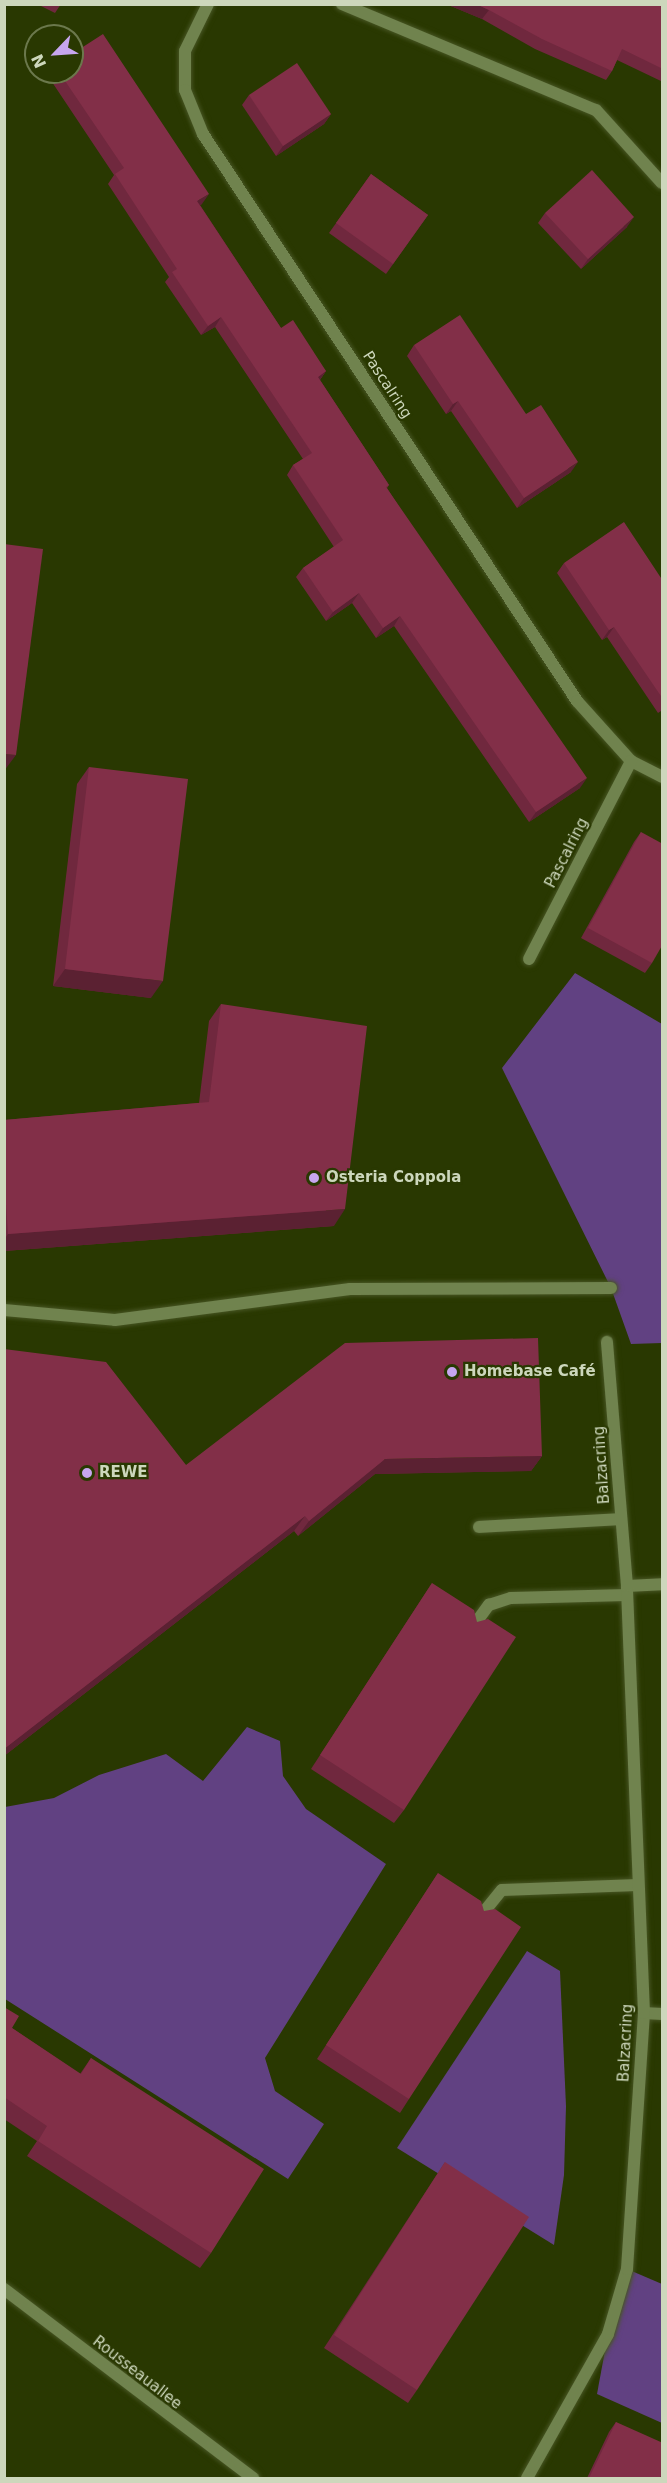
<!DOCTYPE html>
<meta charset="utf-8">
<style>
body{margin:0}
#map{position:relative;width:667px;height:2483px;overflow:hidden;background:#293801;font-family:"DejaVu Sans",sans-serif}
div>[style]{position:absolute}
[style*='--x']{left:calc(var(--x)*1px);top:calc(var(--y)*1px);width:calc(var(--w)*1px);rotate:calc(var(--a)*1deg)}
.green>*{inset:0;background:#614182}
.roads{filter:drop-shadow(0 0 2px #475523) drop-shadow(0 0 2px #475523)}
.lane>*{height:12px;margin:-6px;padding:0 6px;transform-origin:6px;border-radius:6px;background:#70834e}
.street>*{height:12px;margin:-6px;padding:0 6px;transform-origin:6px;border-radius:6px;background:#70834e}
.wall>*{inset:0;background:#70283e}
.shaded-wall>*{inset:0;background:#5b2132}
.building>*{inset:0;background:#822f48}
.dots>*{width:16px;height:16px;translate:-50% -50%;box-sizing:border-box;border:3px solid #293801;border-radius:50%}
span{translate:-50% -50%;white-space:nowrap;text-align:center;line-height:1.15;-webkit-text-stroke:4.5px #293801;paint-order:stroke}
.street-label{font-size:15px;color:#cdd7bc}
.poi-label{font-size:15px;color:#cdd7bc;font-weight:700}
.left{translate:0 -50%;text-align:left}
.frame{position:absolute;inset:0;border:6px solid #cdd7bc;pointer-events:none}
.north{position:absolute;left:24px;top:24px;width:60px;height:60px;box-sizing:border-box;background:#293801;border:2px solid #6b784c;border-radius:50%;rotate:245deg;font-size:16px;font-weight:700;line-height:24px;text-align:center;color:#cdd7bc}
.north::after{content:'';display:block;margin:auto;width:21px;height:27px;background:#c7a6ef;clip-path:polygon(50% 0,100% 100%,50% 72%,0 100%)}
</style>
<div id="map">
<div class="green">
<i style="clip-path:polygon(575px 973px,662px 1024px,662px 1343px,631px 1344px,611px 1288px,502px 1068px)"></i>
<i style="clip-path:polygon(247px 1727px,280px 1741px,283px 1776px,306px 1809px,386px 1864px,265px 2058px,275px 2091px,324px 2124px,288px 2179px,5px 1999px,5px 1807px,54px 1798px,99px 1775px,166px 1754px,203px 1781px)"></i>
<i style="clip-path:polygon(527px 1951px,560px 1971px,566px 2106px,564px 2175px,554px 2245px,397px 2148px)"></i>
<i style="clip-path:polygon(627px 2269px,662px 2284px,662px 2423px,597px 2394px,608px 2334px)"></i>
</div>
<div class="roads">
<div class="lane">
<i style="--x:479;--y:1527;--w:142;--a:-3.2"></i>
<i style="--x:472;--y:1628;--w:29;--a:-54"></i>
<i style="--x:489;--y:1605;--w:23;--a:-18"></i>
<i style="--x:511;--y:1598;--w:116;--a:-1.5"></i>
<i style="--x:479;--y:1918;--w:36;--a:-51"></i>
<i style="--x:502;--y:1890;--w:136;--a:-2.1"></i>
</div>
<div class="street">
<i style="--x:208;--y:4;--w:52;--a:116.1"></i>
<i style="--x:185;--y:51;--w:39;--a:90"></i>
<i style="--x:185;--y:90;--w:48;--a:67.8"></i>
<i style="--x:203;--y:134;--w:679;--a:56.59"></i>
<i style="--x:577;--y:701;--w:81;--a:48"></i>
<i style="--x:631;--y:761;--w:35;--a:27"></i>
<i style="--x:342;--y:4;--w:275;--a:22.7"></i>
<i style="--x:596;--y:110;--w:98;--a:47.9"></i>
<i style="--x:529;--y:959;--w:223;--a:-62.7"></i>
<i style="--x:4;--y:1310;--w:111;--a:5.1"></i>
<i style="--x:115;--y:1320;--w:237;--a:-7.5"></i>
<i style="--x:350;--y:1289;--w:261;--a:-0.2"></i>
<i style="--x:627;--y:1586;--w:35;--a:-3"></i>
<i style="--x:644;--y:2013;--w:18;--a:3"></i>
<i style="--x:4;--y:2289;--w:313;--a:37.2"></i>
<i style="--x:527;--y:2478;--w:165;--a:-60.6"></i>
<i style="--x:608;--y:2334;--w:68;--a:-73.7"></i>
<i style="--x:627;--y:2269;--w:257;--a:-86.2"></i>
<i style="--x:644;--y:2013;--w:427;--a:-92.3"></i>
<i style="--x:627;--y:1586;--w:245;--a:-94.7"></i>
</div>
</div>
<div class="wall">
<i style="clip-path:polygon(37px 4px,61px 4px,55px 13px)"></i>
<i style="clip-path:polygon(446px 4px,663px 4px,663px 82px,617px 60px,612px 71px,606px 80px,535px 49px,482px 19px)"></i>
<i style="clip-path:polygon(50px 72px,72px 72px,202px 204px,200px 205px,281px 328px,326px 371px,320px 380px,389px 485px,387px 488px,580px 788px,529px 822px,394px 626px,376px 638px,352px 603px,326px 621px,296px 577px,303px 568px,334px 547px,287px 475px,293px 465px,303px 459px,215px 327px,201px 335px,165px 282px,169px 277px,108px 184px,114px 175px,48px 76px)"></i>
<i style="clip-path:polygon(249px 95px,331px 114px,324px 124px,276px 156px,242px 105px)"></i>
<i style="clip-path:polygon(371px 174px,428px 215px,386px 274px,329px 233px)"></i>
<i style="clip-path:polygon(545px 213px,627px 227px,581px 269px,538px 223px)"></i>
<i style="clip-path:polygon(414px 345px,526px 414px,571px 472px,517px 508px,451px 411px,446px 414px,407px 356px)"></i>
<i style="clip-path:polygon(564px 563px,663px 581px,663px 713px,661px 711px,658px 713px,607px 637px,602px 640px,557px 573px)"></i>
<i style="clip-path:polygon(89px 767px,151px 998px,53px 986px,77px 784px)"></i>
<i style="clip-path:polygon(641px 832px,652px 963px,645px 973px,581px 938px,634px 842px)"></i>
<i style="clip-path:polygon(221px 1004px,334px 1226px,4px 1251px,4px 1120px,199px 1103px,209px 1021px)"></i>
<i style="clip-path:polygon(4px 1349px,186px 1465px,542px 1456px,531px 1471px,375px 1474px,298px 1536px,294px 1531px,4px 1756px)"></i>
<i style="clip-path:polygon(432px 1583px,404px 1810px,394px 1823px,311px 1769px)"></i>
<i style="clip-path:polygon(438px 1873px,409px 2099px,400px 2113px,317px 2059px)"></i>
<i style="clip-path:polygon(4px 2007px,12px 2028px,80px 2074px,91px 2058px,211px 2253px,200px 2268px,27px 2156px,37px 2141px,4px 2119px)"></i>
<i style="clip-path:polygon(445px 2162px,417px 2390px,408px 2403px,324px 2348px)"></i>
<i style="clip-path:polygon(616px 2422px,660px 2478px,587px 2478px,609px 2432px)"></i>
</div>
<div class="shaded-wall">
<i style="clip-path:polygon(446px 4px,476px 4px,489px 10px,482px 19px)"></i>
<i style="clip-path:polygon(331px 114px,324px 124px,276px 156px,283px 146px)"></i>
<i style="clip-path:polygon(209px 194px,202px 204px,190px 211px,197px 201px)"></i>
<i style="clip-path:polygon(634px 217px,627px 227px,581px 269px,588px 259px)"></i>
<i style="clip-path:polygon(221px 317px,215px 327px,201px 335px,208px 326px)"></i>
<i style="clip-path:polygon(326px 371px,319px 381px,318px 377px)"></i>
<i style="clip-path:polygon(458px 401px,451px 411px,446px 414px,453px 404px)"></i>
<i style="clip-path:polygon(578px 462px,571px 472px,517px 508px,524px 498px)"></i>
<i style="clip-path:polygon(359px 593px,352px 603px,326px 621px,333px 612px)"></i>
<i style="clip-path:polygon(400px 616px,394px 626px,376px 638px,383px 628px)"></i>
<i style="clip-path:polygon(614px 627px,607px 637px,602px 640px,609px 630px)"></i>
<i style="clip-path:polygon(4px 754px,16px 755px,4px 771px)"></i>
<i style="clip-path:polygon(587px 778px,580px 788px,529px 822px,536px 812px)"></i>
<i style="clip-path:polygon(65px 969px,163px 981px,151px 998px,53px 986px)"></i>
<i style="clip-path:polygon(345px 1209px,334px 1226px,4px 1251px,4px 1240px,8px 1234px)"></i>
<i style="clip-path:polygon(542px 1456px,531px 1471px,375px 1474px,298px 1536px,309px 1521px,385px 1459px)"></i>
<i style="clip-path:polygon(305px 1516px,294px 1531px,4px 1756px,4px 1749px)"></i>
</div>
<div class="building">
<i style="clip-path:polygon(476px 4px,663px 4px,663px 69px,622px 49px,612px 71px,542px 39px,489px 10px)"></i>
<i style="clip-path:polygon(103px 34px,209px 194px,197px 201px,281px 328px,293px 320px,326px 371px,318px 377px,389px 485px,386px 487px,587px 778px,536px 812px,400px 616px,383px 628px,359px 593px,333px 612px,303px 568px,343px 540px,293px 465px,312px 453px,221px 317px,208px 326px,172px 272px,177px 269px,115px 174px,124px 168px,59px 72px,72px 72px,72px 54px)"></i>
<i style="clip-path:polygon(297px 63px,331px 114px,283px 146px,249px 95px)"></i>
<i style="clip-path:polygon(592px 170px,634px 217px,588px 259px,545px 213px)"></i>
<i style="clip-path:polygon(371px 174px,428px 215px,393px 264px,336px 223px)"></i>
<i style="clip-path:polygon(460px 315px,526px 414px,541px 405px,578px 462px,524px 498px,458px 401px,453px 404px,414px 345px)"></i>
<i style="clip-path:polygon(624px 522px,663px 581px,663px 699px,614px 627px,609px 630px,564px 563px)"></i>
<i style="clip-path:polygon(4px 544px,43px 549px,16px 755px,4px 754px)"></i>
<i style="clip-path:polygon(89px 767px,188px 779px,163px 981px,65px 969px)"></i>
<i style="clip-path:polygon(641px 832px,663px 844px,663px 944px,652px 963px,588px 928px)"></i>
<i style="clip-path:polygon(221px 1004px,367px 1026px,345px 1209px,8px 1234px,4px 1175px,4px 1120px,209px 1102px)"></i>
<i style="clip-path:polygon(538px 1338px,542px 1456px,385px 1459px,309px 1521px,305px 1516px,4px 1749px,4px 1349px,106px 1362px,186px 1465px,345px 1343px)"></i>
<i style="clip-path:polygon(432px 1583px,474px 1610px,477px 1622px,488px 1619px,516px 1637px,404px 1810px,320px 1755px)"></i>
<i style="clip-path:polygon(438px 1873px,481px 1901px,484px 1911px,495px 1909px,521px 1927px,409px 2099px,326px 2045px)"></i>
<i style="clip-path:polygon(4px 2007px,19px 2016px,12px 2028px,81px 2074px,91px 2058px,264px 2169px,211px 2253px,38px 2141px,47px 2126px,4px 2097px)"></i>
<i style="clip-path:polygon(445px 2162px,529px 2217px,417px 2390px,334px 2335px)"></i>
<i style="clip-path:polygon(616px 2422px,663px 2443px,663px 2472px,660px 2478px,589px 2478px)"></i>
</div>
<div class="dots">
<i style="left:314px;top:1178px;background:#c7a6ef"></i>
<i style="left:452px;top:1372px;background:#c7a6ef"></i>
<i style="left:87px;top:1473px;background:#c7a6ef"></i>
</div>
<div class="street-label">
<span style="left:387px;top:385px;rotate:57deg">Pascalring</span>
<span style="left:567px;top:853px;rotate:-63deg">Pascalring</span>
<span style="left:602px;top:1465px;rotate:-94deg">Balzacring</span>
<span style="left:626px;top:2043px;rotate:-87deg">Balzacring</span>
<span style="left:137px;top:2373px;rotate:38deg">Rousseauallee</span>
</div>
<div class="poi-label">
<span class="left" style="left:326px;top:1178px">Osteria Coppola</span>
<span class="left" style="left:464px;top:1372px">Homebase Café</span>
<span class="left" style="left:99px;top:1473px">REWE</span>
</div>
<div class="frame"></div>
<div class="north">N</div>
</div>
